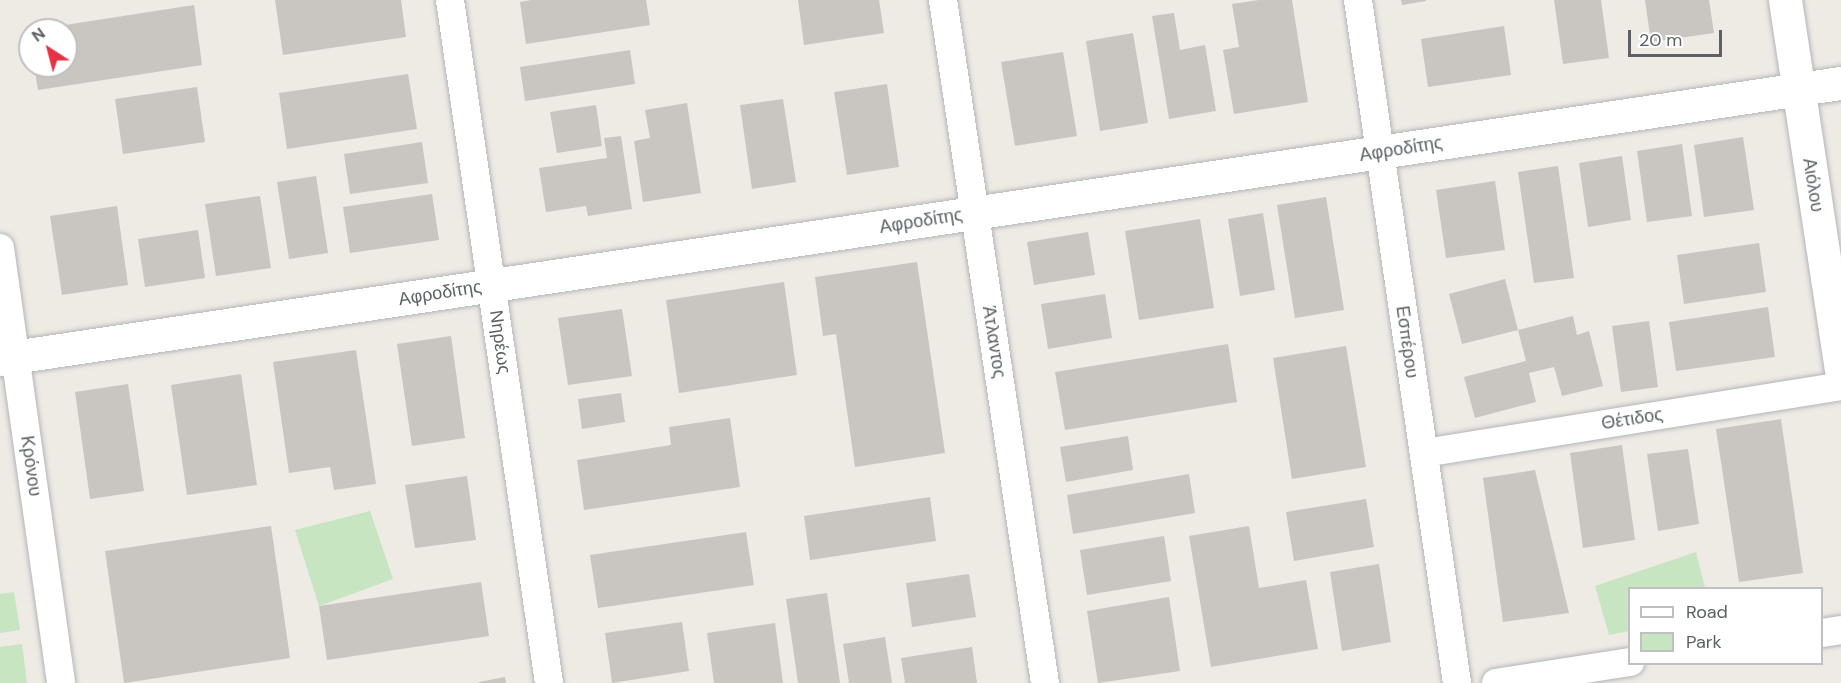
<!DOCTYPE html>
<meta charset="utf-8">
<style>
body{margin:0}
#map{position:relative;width:1841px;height:683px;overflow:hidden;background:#eeeae4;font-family:"DM Sans",sans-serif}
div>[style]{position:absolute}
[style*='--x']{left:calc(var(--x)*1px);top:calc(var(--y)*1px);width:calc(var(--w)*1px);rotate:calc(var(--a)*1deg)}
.green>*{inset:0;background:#c7e5c1}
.building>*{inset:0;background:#c9c5c0}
.roads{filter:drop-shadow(0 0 2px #b2b6b9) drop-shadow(0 0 2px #b2b6b9)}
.minor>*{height:28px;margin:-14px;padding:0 14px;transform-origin:14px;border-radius:14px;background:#fff}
.tertiary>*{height:33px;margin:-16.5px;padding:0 16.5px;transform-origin:16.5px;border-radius:16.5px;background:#fff}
span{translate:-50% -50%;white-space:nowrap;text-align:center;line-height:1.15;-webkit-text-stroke:4.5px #fff;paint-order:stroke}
.street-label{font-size:18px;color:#5c6164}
.legend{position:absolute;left:1628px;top:587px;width:195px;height:78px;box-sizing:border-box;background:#fff;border:2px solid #bec0c1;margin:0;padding:8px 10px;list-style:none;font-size:18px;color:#5c6164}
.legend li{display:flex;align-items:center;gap:12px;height:30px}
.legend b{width:30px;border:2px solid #bec0c1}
.north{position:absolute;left:18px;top:18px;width:60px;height:60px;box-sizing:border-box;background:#fff;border:2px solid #bec0c1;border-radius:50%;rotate:324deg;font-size:16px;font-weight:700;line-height:24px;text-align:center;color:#5c6164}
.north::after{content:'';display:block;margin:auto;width:21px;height:27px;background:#e53343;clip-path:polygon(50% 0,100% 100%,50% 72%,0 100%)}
.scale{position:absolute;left:1628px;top:30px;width:94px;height:27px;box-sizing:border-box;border:3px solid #5c6164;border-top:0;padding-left:8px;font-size:18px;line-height:21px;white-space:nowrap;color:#5c6164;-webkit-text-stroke:4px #fff;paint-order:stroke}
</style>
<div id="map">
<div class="green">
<i style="clip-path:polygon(370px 511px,393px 579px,319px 606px,295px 530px)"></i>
<i style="clip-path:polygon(1696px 552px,1705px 588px,1630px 588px,1629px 631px,1609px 635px,1595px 586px)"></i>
<i style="clip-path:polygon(14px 592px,20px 630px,0 633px,0 594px)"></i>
<i style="clip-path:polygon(22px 644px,27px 683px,0 683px,0 647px)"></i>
</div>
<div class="building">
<i style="clip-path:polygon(275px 0,401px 0,406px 37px,283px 55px)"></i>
<i style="clip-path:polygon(531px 0,646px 0,650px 25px,526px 44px,520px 2px)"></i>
<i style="clip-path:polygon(798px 0,879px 0,884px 33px,804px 45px)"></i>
<i style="clip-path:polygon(1259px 0,1292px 0,1308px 102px,1234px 114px,1223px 50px,1239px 47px,1232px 4px)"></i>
<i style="clip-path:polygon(1401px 0,1426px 0,1426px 1px,1402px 5px)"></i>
<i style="clip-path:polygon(1554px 0,1601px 0,1609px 58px,1563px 64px)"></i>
<i style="clip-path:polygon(1645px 0,1709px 0,1714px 33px,1651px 42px)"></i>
<i style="clip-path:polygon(194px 5px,202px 65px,38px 90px,34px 66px,66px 66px,66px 30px,39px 29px)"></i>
<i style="clip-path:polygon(1174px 13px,1180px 50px,1205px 45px,1216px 111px,1169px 119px,1152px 16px)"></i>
<i style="clip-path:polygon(1504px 26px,1511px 75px,1428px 87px,1421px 39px)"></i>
<i style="clip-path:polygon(1133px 33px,1148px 123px,1100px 131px,1086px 41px)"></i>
<i style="clip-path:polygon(630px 50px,635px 84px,525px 101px,520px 67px)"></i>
<i style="clip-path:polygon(1063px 52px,1077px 136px,1015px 146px,1001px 62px)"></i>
<i style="clip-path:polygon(408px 74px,417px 129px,287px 149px,279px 93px)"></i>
<i style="clip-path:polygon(887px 84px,899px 167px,847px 175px,834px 92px)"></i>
<i style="clip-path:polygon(197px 87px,205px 142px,123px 154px,115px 99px)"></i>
<i style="clip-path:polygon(783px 99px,796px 182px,752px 189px,740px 105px)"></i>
<i style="clip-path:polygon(687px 103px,701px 193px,643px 202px,634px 141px,650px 138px,645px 110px)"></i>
<i style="clip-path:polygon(596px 105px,602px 146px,557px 153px,550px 112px)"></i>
<i style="clip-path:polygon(621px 136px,632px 209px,588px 216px,586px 206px,546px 212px,539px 168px,607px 158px,604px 138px)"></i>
<i style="clip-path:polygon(1743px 137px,1754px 210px,1704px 217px,1694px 145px)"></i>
<i style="clip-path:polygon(422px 142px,428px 183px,350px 194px,344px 154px)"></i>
<i style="clip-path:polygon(1682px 144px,1692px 216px,1647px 222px,1637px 151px)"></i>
<i style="clip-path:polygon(1622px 156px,1631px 220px,1588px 227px,1579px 163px)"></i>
<i style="clip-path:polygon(1558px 166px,1574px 278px,1534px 283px,1518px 172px)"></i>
<i style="clip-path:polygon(316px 176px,328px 253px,289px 259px,277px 182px)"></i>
<i style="clip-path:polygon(1495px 181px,1505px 250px,1446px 258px,1436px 190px)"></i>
<i style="clip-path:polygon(432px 194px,439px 240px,350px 253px,343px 207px)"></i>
<i style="clip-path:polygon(260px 196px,271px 268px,216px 276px,205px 204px)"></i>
<i style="clip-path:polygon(1326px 197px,1344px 310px,1295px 318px,1277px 205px)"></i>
<i style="clip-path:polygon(117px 206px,128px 285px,62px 295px,50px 216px)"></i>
<i style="clip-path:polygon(1263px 213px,1275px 290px,1240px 296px,1228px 219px)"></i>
<i style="clip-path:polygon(1200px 219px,1214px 308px,1139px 320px,1125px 231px)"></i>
<i style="clip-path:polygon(198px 230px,205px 278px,145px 287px,138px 239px)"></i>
<i style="clip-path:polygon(1088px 232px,1095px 275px,1034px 285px,1027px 242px)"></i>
<i style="clip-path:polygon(1759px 243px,1766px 292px,1684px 304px,1677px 255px)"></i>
<i style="clip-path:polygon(917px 262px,945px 453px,855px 467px,836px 334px,823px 336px,815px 277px)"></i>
<i style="clip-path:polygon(1505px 279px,1518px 330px,1462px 344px,1449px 294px)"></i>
<i style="clip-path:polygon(784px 282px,797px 375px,679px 393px,666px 300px)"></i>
<i style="clip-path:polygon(1105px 294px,1112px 338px,1048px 349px,1041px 304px)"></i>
<i style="clip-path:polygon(1768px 307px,1775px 357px,1676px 371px,1669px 322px)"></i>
<i style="clip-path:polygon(622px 309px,632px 376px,568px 385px,558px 318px)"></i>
<i style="clip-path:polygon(1573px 316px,1577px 335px,1589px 331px,1603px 386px,1562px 396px,1554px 367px,1529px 373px,1536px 402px,1475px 418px,1464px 377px,1526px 361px,1518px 330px)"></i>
<i style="clip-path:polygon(1649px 321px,1658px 387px,1621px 392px,1612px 326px)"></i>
<i style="clip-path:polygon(451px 336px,465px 438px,412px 446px,397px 344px)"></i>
<i style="clip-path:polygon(1228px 344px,1237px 402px,1065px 430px,1055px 372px)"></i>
<i style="clip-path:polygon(1346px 346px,1366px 467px,1292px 479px,1273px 358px)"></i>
<i style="clip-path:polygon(356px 350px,376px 484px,334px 490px,330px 467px,289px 473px,273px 362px)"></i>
<i style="clip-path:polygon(241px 374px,257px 485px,187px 495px,171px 385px)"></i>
<i style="clip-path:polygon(128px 384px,144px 491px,90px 499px,75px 392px)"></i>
<i style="clip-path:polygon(621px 393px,625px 422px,582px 429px,578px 399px)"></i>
<i style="clip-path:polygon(730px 418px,740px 487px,584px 510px,577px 460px,671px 445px,669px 427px)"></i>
<i style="clip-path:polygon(1781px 419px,1803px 573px,1739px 582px,1716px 429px)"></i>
<i style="clip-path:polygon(1128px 436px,1133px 470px,1066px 482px,1060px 447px)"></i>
<i style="clip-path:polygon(1622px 445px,1635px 540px,1583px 548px,1570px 453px)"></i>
<i style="clip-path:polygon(1688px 449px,1699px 524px,1658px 531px,1647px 454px)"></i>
<i style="clip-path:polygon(1535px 470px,1569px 613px,1503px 622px,1483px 478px)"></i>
<i style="clip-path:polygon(1189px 474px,1195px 513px,1073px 534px,1067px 495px)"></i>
<i style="clip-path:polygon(467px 476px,476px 540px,415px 548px,405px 485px)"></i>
<i style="clip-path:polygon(930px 497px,936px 541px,810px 560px,804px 516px)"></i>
<i style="clip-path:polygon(1366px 499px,1374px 547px,1294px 561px,1286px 512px)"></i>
<i style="clip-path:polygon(271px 526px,290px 658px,124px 683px,105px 551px)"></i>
<i style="clip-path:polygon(1249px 526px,1259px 588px,1306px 580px,1318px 649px,1211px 667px,1189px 536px)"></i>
<i style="clip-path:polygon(746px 532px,754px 585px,598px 608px,590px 555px)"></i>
<i style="clip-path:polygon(1164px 536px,1171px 581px,1087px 595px,1080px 550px)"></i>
<i style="clip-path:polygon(1379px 564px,1391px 642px,1342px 651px,1330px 572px)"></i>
<i style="clip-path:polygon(969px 574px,976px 617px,912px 627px,906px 583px)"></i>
<i style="clip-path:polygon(481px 582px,489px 636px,327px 660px,319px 606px)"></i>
<i style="clip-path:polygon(827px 593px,840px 683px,798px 683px,786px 599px)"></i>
<i style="clip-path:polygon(1169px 597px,1180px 671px,1098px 683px,1087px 611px)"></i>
<i style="clip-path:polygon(682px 622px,689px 671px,612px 683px,605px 633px)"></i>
<i style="clip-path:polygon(775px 623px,783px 683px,714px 683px,707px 633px)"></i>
<i style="clip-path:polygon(885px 637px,892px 683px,849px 683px,843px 644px)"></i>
<i style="clip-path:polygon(972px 647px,977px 683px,905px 683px,901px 658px)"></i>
<i style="clip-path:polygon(505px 677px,506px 683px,479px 683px,479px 682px)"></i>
</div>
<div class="roads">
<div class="minor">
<i style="--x:450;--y:0;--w:690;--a:81.75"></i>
<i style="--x:943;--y:0;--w:691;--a:81.51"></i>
<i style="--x:1358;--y:0;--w:690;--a:81.75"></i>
<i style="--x:0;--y:248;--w:439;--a:82"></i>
<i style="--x:1424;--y:453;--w:422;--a:-9.1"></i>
<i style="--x:1822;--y:633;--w:19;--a:-9"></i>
<i style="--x:1496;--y:683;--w:136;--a:-8.9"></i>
</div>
<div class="tertiary">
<i style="--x:1785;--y:0;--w:373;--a:81.4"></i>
<i style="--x:0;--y:359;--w:1862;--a:-8.53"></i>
</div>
</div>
<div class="street-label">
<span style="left:1401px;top:149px;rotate:-9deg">Αφροδίτης</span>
<span style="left:1813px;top:185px;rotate:81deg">Αιόλου</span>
<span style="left:921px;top:221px;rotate:-9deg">Αφροδίτης</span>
<span style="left:440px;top:293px;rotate:-9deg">Αφροδίτης</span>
<span style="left:500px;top:342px;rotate:82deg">Νηρέως</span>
<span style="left:994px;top:342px;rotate:81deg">Άτλαντος</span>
<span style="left:1407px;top:342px;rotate:82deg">Εσπέρου</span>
<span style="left:1632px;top:419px;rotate:-9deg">Θέτιδος</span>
<span style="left:31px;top:466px;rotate:82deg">Κρόνου</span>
</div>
<ul class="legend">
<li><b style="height:8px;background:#fff"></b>Road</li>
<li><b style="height:16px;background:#c7e5c1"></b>Park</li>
</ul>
<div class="north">N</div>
<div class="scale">20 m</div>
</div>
